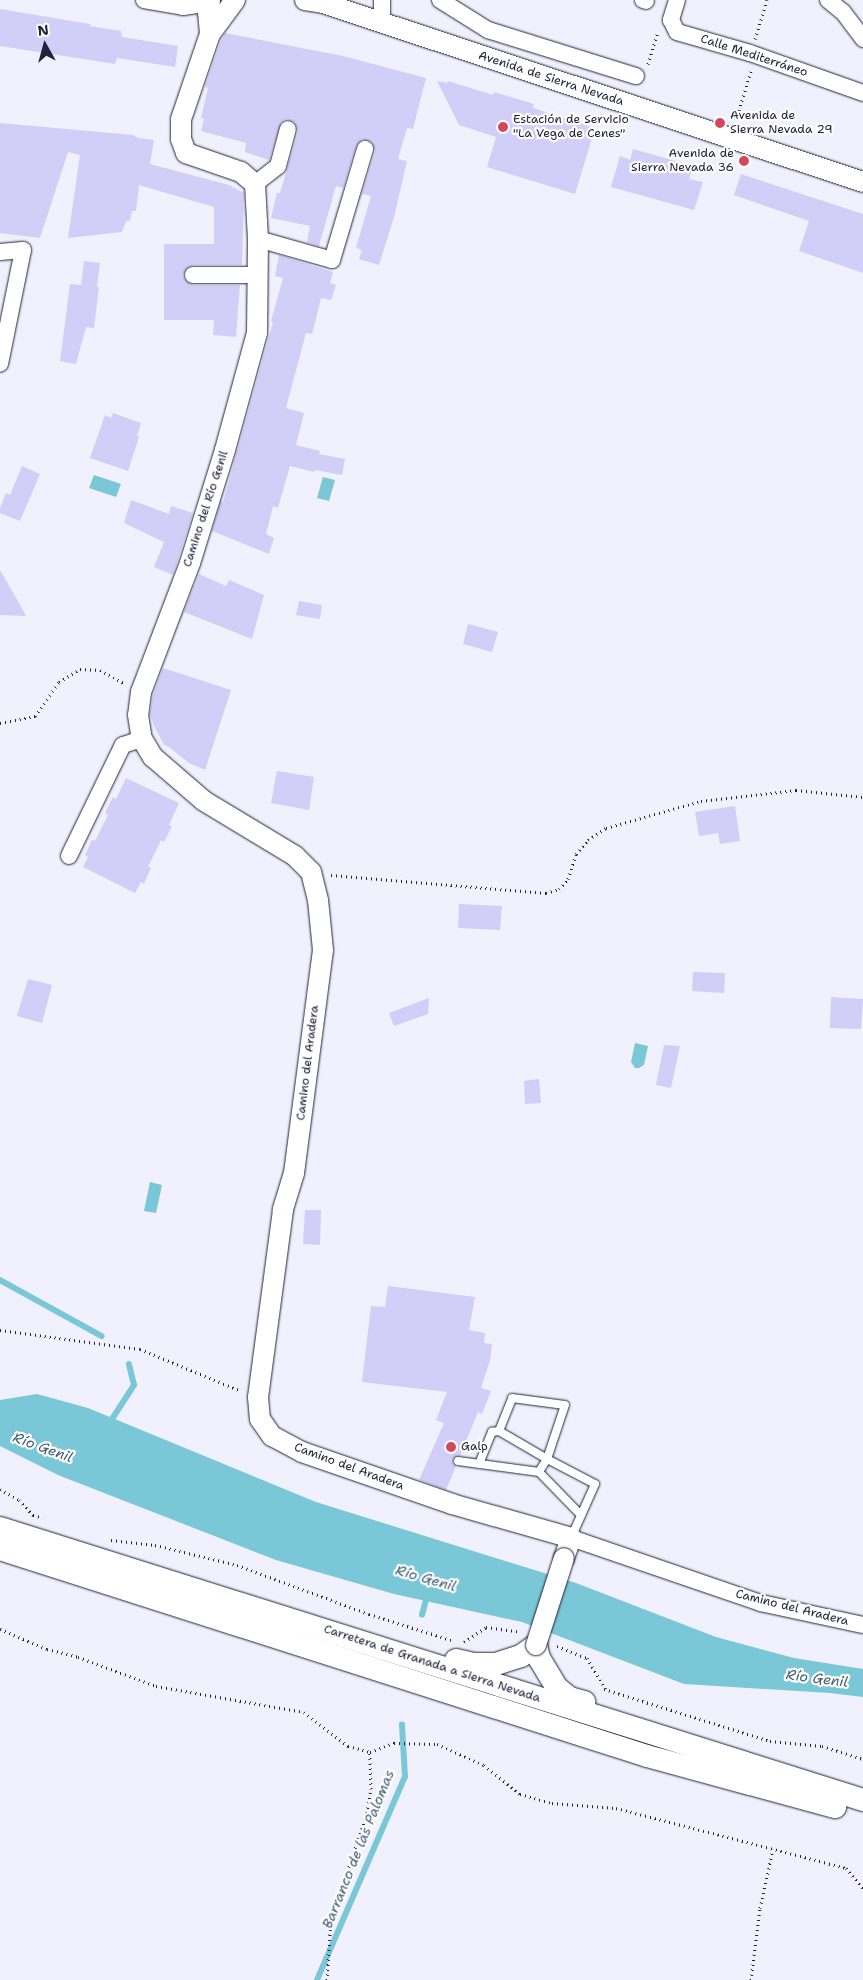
<!DOCTYPE html>
<meta charset="utf-8">
<style>
body{margin:0}
#map{position:relative;width:863px;height:1980px;overflow:hidden;background:#f1f0fd;font-family:"Shantell Sans",sans-serif}
div>[style]{position:absolute}
[style*='--x']{left:calc(var(--x)*1px);top:calc(var(--y)*1px);width:calc(var(--w)*1px);rotate:calc(var(--a)*1deg)}
.water>*{inset:0;background:#79c7d7}
.stream>*{height:5.5px;margin:-2.75px;padding:0 2.75px;transform-origin:2.75px;border-radius:2.75px;background:#79c7d7}
.building>*{inset:0;background:#d1cef7}
.path>*{height:3px;margin-top:-1.5px;transform-origin:0;background:repeating-linear-gradient(90deg,#22223b 0 1px,transparent 0 5px)}
.roads{filter:drop-shadow(0 0 1px #22223b) drop-shadow(0 0 1px #22223b)}
.service>*{height:8px;margin:-4px;padding:0 4px;transform-origin:4px;border-radius:4px;background:#fff}
.minor>*{height:16px;margin:-8px;padding:0 8px;transform-origin:8px;border-radius:8px;background:#fff}
.tertiary>*{height:20px;margin:-10px;padding:0 10px;transform-origin:10px;border-radius:10px;background:#fff}
.secondary>*{height:22px;margin:-11px;padding:0 11px;transform-origin:11px;border-radius:11px;background:#fff}
.bridges{filter:drop-shadow(0 0 1px #22223b) drop-shadow(0 0 1px #22223b)}
.tertiary-bridge>*{height:20px;margin:-10px;padding:0 10px;transform-origin:10px;border-radius:10px;background:#fff}
.dots>*{width:14px;height:14px;translate:-50% -50%;box-sizing:border-box;border:2px solid #fff;border-radius:50%}
span{translate:-50% -50%;white-space:nowrap;text-align:center;line-height:1.15;-webkit-text-stroke:4.5px #fff;paint-order:stroke}
.street-label{font-size:12px;color:#22223b}
.poi-label{font-size:12px;color:#22223b}
.left{translate:0 -50%;text-align:left}
.right{translate:-100% -50%;text-align:right}
.water-label{font-size:14px;color:#405c72;font-style:italic}
.north{position:absolute;left:20px;top:20px;width:50px;height:50px;-webkit-text-stroke:4px #fff;paint-order:stroke;rotate:353deg;font-size:14px;font-weight:700;line-height:20px;text-align:center;color:#22223b}
.north::after{content:'';display:block;margin:auto;width:18px;height:22px;background:#22223b;clip-path:polygon(50% 0,100% 100%,50% 72%,0 100%)}
</style>
<div id="map">
<div class="water">
<i style="clip-path:polygon(94px 475px,121px 484px,116px 497px,89px 488px)"></i>
<i style="clip-path:polygon(323px 477px,335px 480px,329px 501px,317px 498px)"></i>
<i style="clip-path:polygon(635px 1043px,648px 1046px,644px 1065px,639px 1068px,635px 1068px,631px 1062px)"></i>
<i style="clip-path:polygon(150px 1182px,162px 1185px,156px 1213px,144px 1211px)"></i>
<i style="clip-path:polygon(37px 1394px,88px 1408px,316px 1502px,576px 1583px,716px 1637px,794px 1658px,863px 1669px,863px 1697px,830px 1693px,684px 1684px,522px 1622px,394px 1594px,276px 1560px,58px 1475px,0 1446px,0 1400px)"></i>
</div>
<div class="stream">
<i style="--x:0;--y:1280;--w:116;--a:28.8"></i>
<i style="--x:109;--y:1424;--w:46;--a:-57.3"></i>
<i style="--x:134;--y:1385;--w:21;--a:-104"></i>
<i style="--x:422;--y:1615;--w:20;--a:-75"></i>
<i style="--x:317;--y:1980;--w:221;--a:-66.6"></i>
<i style="--x:405;--y:1777;--w:52;--a:-93.3"></i>
</div>
<div class="building">
<i style="clip-path:polygon(0 9px,90px 24px,90px 26px,121px 31px,122px 37px,178px 46px,175px 67px,117px 58px,115px 64px,0 46px)"></i>
<i style="clip-path:polygon(225px 33px,343px 56px,426px 78px,413px 129px,407px 128px,398px 159px,407px 161px,394px 217px,379px 265px,359px 259px,362px 250px,356px 248px,371px 196px,362px 194px,375px 152px,372px 142px,362px 139px,356px 146px,343px 188px,336px 186px,319px 246px,307px 242px,310px 226px,271px 218px,277px 193px,280px 193px,298px 132px,295px 122px,286px 119px,281px 122px,269px 160px,245px 152px,246px 143px,201px 131px,204px 119px,201px 118px,208px 88px,205px 87px,221px 40px)"></i>
<i style="clip-path:polygon(437px 81px,447px 83px,448px 81px,493px 95px,494px 92px,534px 104px,533px 108px,595px 128px,575px 194px,487px 167px,496px 137px,459px 125px)"></i>
<i style="clip-path:polygon(0 123px,133px 135px,138px 138px,154px 140px,150px 164px,229px 185px,244px 193px,242px 265px,193px 265px,188px 267px,183px 275px,185px 280px,193px 285px,240px 285px,236px 337px,213px 335px,214px 320px,164px 320px,164px 244px,214px 244px,214px 207px,139px 185px,136px 211px,132px 211px,130px 221px,126px 221px,122px 232px,68px 238px,80px 155px,68px 152px,40px 238px,0 233px)"></i>
<i style="clip-path:polygon(633px 149px,693px 166px,689px 179px,703px 182px,694px 210px,611px 187px,620px 156px,630px 160px)"></i>
<i style="clip-path:polygon(741px 174px,863px 214px,863px 273px,799px 251px,809px 221px,734px 195px)"></i>
<i style="clip-path:polygon(279px 255px,333px 272px,330px 283px,336px 285px,331px 300px,321px 298px,312px 334px,306px 333px,286px 408px,304px 413px,296px 445px,320px 451px,319px 454px,345px 459px,342px 475px,315px 470px,314px 472px,290px 466px,278px 508px,273px 506px,266px 534px,274px 538px,269px 554px,212px 531px,221px 501px,223px 502px,273px 322px,271px 321px,283px 278px,275px 276px)"></i>
<i style="clip-path:polygon(84px 261px,100px 263px,97px 287px,99px 287px,94px 328px,86px 327px,76px 364px,60px 361px,70px 284px,81px 285px)"></i>
<i style="clip-path:polygon(113px 413px,141px 423px,137px 436px,139px 437px,128px 471px,90px 458px,105px 415px,111px 418px)"></i>
<i style="clip-path:polygon(22px 466px,40px 474px,20px 521px,0 513px,0 508px,6px 493px,10px 495px)"></i>
<i style="clip-path:polygon(131px 500px,169px 514px,171px 506px,193px 513px,173px 575px,154px 567px,164px 542px,124px 523px)"></i>
<i style="clip-path:polygon(0 570px,19px 603px,26px 616px,0 615px)"></i>
<i style="clip-path:polygon(199px 574px,226px 586px,229px 580px,264px 595px,252px 639px,184px 612px)"></i>
<i style="clip-path:polygon(299px 601px,322px 605px,320px 619px,296px 615px)"></i>
<i style="clip-path:polygon(468px 624px,498px 632px,492px 652px,463px 644px)"></i>
<i style="clip-path:polygon(163px 668px,231px 690px,205px 770px,189px 763px,169px 747px,164px 745px,154px 726px,150px 714px,153px 695px)"></i>
<i style="clip-path:polygon(277px 771px,314px 777px,309px 810px,271px 803px)"></i>
<i style="clip-path:polygon(126px 778px,179px 803px,169px 825px,172px 826px,164px 842px,161px 840px,148px 867px,151px 868px,144px 884px,141px 882px,135px 893px,83px 867px,88px 857px,85px 855px,92px 840px,95px 841px,108px 815px,105px 813px,113px 797px,116px 799px)"></i>
<i style="clip-path:polygon(735px 806px,740px 841px,720px 844px,718px 833px,699px 836px,695px 812px)"></i>
<i style="clip-path:polygon(459px 904px,502px 906px,500px 930px,458px 928px)"></i>
<i style="clip-path:polygon(693px 972px,725px 973px,724px 993px,692px 991px)"></i>
<i style="clip-path:polygon(28px 979px,52px 985px,42px 1023px,17px 1016px)"></i>
<i style="clip-path:polygon(831px 997px,863px 999px,861px 1029px,830px 1028px)"></i>
<i style="clip-path:polygon(429px 998px,428px 1014px,394px 1026px,389px 1013px)"></i>
<i style="clip-path:polygon(664px 1045px,680px 1046px,671px 1088px,656px 1085px)"></i>
<i style="clip-path:polygon(539px 1079px,541px 1103px,525px 1104px,524px 1081px)"></i>
<i style="clip-path:polygon(305px 1210px,321px 1210px,320px 1245px,303px 1244px)"></i>
<i style="clip-path:polygon(388px 1286px,475px 1297px,469px 1330px,485px 1333px,484px 1343px,492px 1344px,490px 1360px,481px 1388px,491px 1391px,482px 1414px,478px 1412px,460px 1456px,453px 1458px,453px 1463px,456px 1466px,446px 1490px,419px 1480px,444px 1423px,436px 1420px,447px 1392px,362px 1382px,371px 1306px,385px 1307px)"></i>
</div>
<div class="path">
<i style="--x:755;--y:39;--w:41;--a:-72.9"></i>
<i style="--x:648;--y:64;--w:34;--a:-73"></i>
<i style="--x:736;--y:120;--w:51;--a:-73"></i>
<i style="--x:0;--y:723;--w:36;--a:-11"></i>
<i style="--x:35;--y:716;--w:42;--a:-54.8"></i>
<i style="--x:59;--y:682;--w:25;--a:-32"></i>
<i style="--x:80;--y:669;--w:20;--a:3"></i>
<i style="--x:100;--y:670;--w:29;--a:29"></i>
<i style="--x:331;--y:875;--w:216;--a:4.8"></i>
<i style="--x:546;--y:893;--w:14;--a:-17"></i>
<i style="--x:559;--y:889;--w:13;--a:-48"></i>
<i style="--x:568;--y:879;--w:26;--a:-72"></i>
<i style="--x:576;--y:854;--w:18;--a:-49"></i>
<i style="--x:588;--y:840;--w:22;--a:-34"></i>
<i style="--x:606;--y:828;--w:99;--a:-15.9"></i>
<i style="--x:701;--y:801;--w:96;--a:-6.6"></i>
<i style="--x:796;--y:790;--w:67;--a:6"></i>
<i style="--x:0;--y:1330;--w:141;--a:7.7"></i>
<i style="--x:140;--y:1349;--w:109;--a:22.6"></i>
<i style="--x:0;--y:1489;--w:22;--a:30"></i>
<i style="--x:19;--y:1500;--w:21;--a:47"></i>
<i style="--x:33;--y:1515;--w:10;--a:17"></i>
<i style="--x:111;--y:1540;--w:44;--a:6.5"></i>
<i style="--x:155;--y:1545;--w:84;--a:13.7"></i>
<i style="--x:237;--y:1565;--w:141;--a:20.4"></i>
<i style="--x:369;--y:1614;--w:86;--a:17.6"></i>
<i style="--x:0;--y:1629;--w:51;--a:23.1"></i>
<i style="--x:47;--y:1649;--w:32;--a:14"></i>
<i style="--x:78;--y:1657;--w:83;--a:20.4"></i>
<i style="--x:156;--y:1686;--w:150;--a:10"></i>
<i style="--x:304;--y:1712;--w:56;--a:37.7"></i>
<i style="--x:348;--y:1746;--w:23;--a:15"></i>
<i style="--x:370;--y:1752;--w:26;--a:-21"></i>
<i style="--x:394;--y:1743;--w:43;--a:1.3"></i>
<i style="--x:437;--y:1744;--w:51;--a:24.1"></i>
<i style="--x:484;--y:1765;--w:46;--a:38.9"></i>
<i style="--x:520;--y:1794;--w:33;--a:16"></i>
<i style="--x:552;--y:1803;--w:64;--a:4.5"></i>
<i style="--x:616;--y:1808;--w:238;--a:14.6"></i>
<i style="--x:846;--y:1868;--w:26;--a:50"></i>
<i style="--x:464;--y:1642;--w:27;--a:-34"></i>
<i style="--x:486;--y:1627;--w:35;--a:8"></i>
<i style="--x:557;--y:1646;--w:32;--a:22"></i>
<i style="--x:587;--y:1658;--w:37;--a:59"></i>
<i style="--x:604;--y:1689;--w:174;--a:17.4"></i>
<i style="--x:770;--y:1741;--w:52;--a:5.5"></i>
<i style="--x:822;--y:1746;--w:43;--a:17.6"></i>
<i style="--x:327;--y:1980;--w:61;--a:-86.2"></i>
<i style="--x:331;--y:1919;--w:112;--a:-71.2"></i>
<i style="--x:367;--y:1813;--w:24;--a:-81"></i>
<i style="--x:371;--y:1789;--w:37;--a:-92"></i>
<i style="--x:751;--y:1980;--w:73;--a:-82.9"></i>
<i style="--x:760;--y:1908;--w:60;--a:-77.6"></i>
</div>
<div class="roads">
<div class="service">
<i style="--x:512;--y:1398;--w:53;--a:7.5"></i>
<i style="--x:565;--y:1405;--w:57;--a:108.4"></i>
<i style="--x:547;--y:1459;--w:56;--a:-149.7"></i>
<i style="--x:499;--y:1431;--w:35;--a:-68"></i>
<i style="--x:458;--y:1461;--w:82;--a:7.7"></i>
<i style="--x:479;--y:1464;--w:35;--a:-68"></i>
<i style="--x:492;--y:1432;--w:7;--a:-8"></i>
<i style="--x:571;--y:1538;--w:59;--a:-66"></i>
<i style="--x:595;--y:1484;--w:54;--a:-152.5"></i>
<i style="--x:547;--y:1459;--w:15;--a:122"></i>
<i style="--x:539;--y:1472;--w:60;--a:45.7"></i>
</div>
<div class="minor">
<i style="--x:144;--y:0;--w:40;--a:10"></i>
<i style="--x:183;--y:7;--w:14;--a:-8"></i>
<i style="--x:197;--y:5;--w:7;--a:-45"></i>
<i style="--x:440;--y:0;--w:57;--a:32"></i>
<i style="--x:488;--y:30;--w:155;--a:17.3"></i>
<i style="--x:643;--y:0;--w:3;--a:18"></i>
<i style="--x:677;--y:0;--w:21;--a:107"></i>
<i style="--x:671;--y:20;--w:13;--a:63"></i>
<i style="--x:677;--y:32;--w:76;--a:16"></i>
<i style="--x:750;--y:53;--w:120;--a:19.5"></i>
<i style="--x:828;--y:0;--w:19;--a:39"></i>
<i style="--x:843;--y:12;--w:34;--a:53"></i>
<i style="--x:382;--y:23;--w:23;--a:-90"></i>
<i style="--x:255;--y:184;--w:29;--a:-38"></i>
<i style="--x:278;--y:166;--w:38;--a:-75"></i>
<i style="--x:258;--y:239;--w:77;--a:15.8"></i>
<i style="--x:332;--y:260;--w:116;--a:-73.4"></i>
<i style="--x:0;--y:252;--w:23;--a:-5"></i>
<i style="--x:23;--y:250;--w:116;--a:101.4"></i>
<i style="--x:193;--y:275;--w:64;--a:0"></i>
<i style="--x:69;--y:856;--w:123;--a:-64.1"></i>
<i style="--x:123;--y:745;--w:20;--a:-18"></i>
<i style="--x:571;--y:1538;--w:201;--a:18.9"></i>
<i style="--x:761;--y:1603;--w:104;--a:12.2"></i>
</div>
<div class="tertiary">
<i style="--x:235;--y:0;--w:42;--a:126.3"></i>
<i style="--x:210;--y:34;--w:90;--a:108.8"></i>
<i style="--x:181;--y:119;--w:20;--a:90"></i>
<i style="--x:181;--y:139;--w:15;--a:70"></i>
<i style="--x:186;--y:153;--w:58;--a:19.1"></i>
<i style="--x:241;--y:172;--w:18;--a:41"></i>
<i style="--x:255;--y:184;--w:55;--a:86.9"></i>
<i style="--x:258;--y:239;--w:94;--a:90.6"></i>
<i style="--x:257;--y:333;--w:121;--a:105.3"></i>
<i style="--x:225;--y:450;--w:118;--a:107.2"></i>
<i style="--x:190;--y:563;--w:138;--a:110.8"></i>
<i style="--x:141;--y:692;--w:23;--a:97"></i>
<i style="--x:138;--y:715;--w:24;--a:81"></i>
<i style="--x:142;--y:739;--w:21;--a:59"></i>
<i style="--x:153;--y:757;--w:67;--a:40.8"></i>
<i style="--x:204;--y:801;--w:106;--a:31.1"></i>
<i style="--x:295;--y:856;--w:23;--a:45"></i>
<i style="--x:311;--y:872;--w:29;--a:76"></i>
<i style="--x:318;--y:900;--w:50;--a:84.3"></i>
<i style="--x:323;--y:950;--w:225;--a:97.4"></i>
<i style="--x:294;--y:1173;--w:39;--a:107"></i>
<i style="--x:283;--y:1210;--w:189;--a:97.6"></i>
<i style="--x:258;--y:1397;--w:22;--a:85"></i>
<i style="--x:260;--y:1419;--w:21;--a:55"></i>
<i style="--x:272;--y:1436;--w:34;--a:28"></i>
<i style="--x:302;--y:1452;--w:159;--a:19.1"></i>
<i style="--x:452;--y:1504;--w:124;--a:15.9"></i>
<i style="--x:571;--y:1538;--w:21;--a:109"></i>
<i style="--x:305;--y:0;--w:18;--a:9"></i>
<i style="--x:323;--y:3;--w:569;--a:18.34"></i>
<i style="--x:210;--y:34;--w:21;--a:-95"></i>
<i style="--x:208;--y:13;--w:13;--a:-81"></i>
</div>
<div class="secondary">
<i style="--x:0;--y:1528;--w:905;--a:17.49"></i>
<i style="--x:0;--y:1549;--w:679;--a:17.74"></i>
<i style="--x:647;--y:1756;--w:195;--a:15.2"></i>
<i style="--x:456;--y:1660;--w:17;--a:13"></i>
<i style="--x:473;--y:1664;--w:23;--a:0"></i>
<i style="--x:496;--y:1664;--w:26;--a:-18"></i>
<i style="--x:521;--y:1656;--w:19;--a:-36"></i>
<i style="--x:536;--y:1645;--w:13;--a:77"></i>
<i style="--x:539;--y:1658;--w:35;--a:59"></i>
<i style="--x:557;--y:1688;--w:16;--a:38"></i>
<i style="--x:570;--y:1698;--w:15;--a:16"></i>
</div>
</div>
<div class="bridges">
<div class="tertiary-bridge">
<i style="--x:536;--y:1645;--w:91;--a:-72.2"></i>
</div>
</div>
<div class="dots">
<i style="left:720px;top:123px;background:#d1495b"></i>
<i style="left:503px;top:127px;background:#d1495b"></i>
<i style="left:744px;top:161px;background:#d1495b"></i>
<i style="left:451px;top:1447px;background:#d1495b"></i>
</div>
<div class="street-label">
<span style="left:754px;top:56px;rotate:18deg">Calle Mediterráneo</span>
<span style="left:551px;top:79px;rotate:18deg">Avenida de Sierra Nevada</span>
<span style="left:206px;top:509px;rotate:-72deg">Camino del Río Genil</span>
<span style="left:308px;top:1063px;rotate:-83deg">Camino del Aradera</span>
<span style="left:349px;top:1467px;rotate:20deg">Camino del Aradera</span>
<span style="left:792px;top:1608px;rotate:14deg">Camino del Aradera</span>
<span style="left:432px;top:1664px;rotate:18deg">Carretera de Granada a Sierra Nevada</span>
</div>
<div class="poi-label">
<span class="left" style="left:730px;top:123px">Avenida de<br>Sierra Nevada 29</span>
<span class="left" style="left:513px;top:127px">Estación de Servicio<br>"La Vega de Cenes"</span>
<span class="right" style="left:734px;top:161px">Avenida de<br>Sierra Nevada 36</span>
<span class="left" style="left:461px;top:1447px">Galp</span>
</div>
<div class="water-label">
<span style="left:43px;top:1447px;rotate:20deg">Río Genil</span>
<span style="left:426px;top:1578px;rotate:16deg">Río Genil</span>
<span style="left:817px;top:1678px;rotate:7deg">Río Genil</span>
<span style="left:358px;top:1849px;rotate:-68deg">Barranco de las Palomas</span>
</div>
<div class="north">N</div>
</div>
